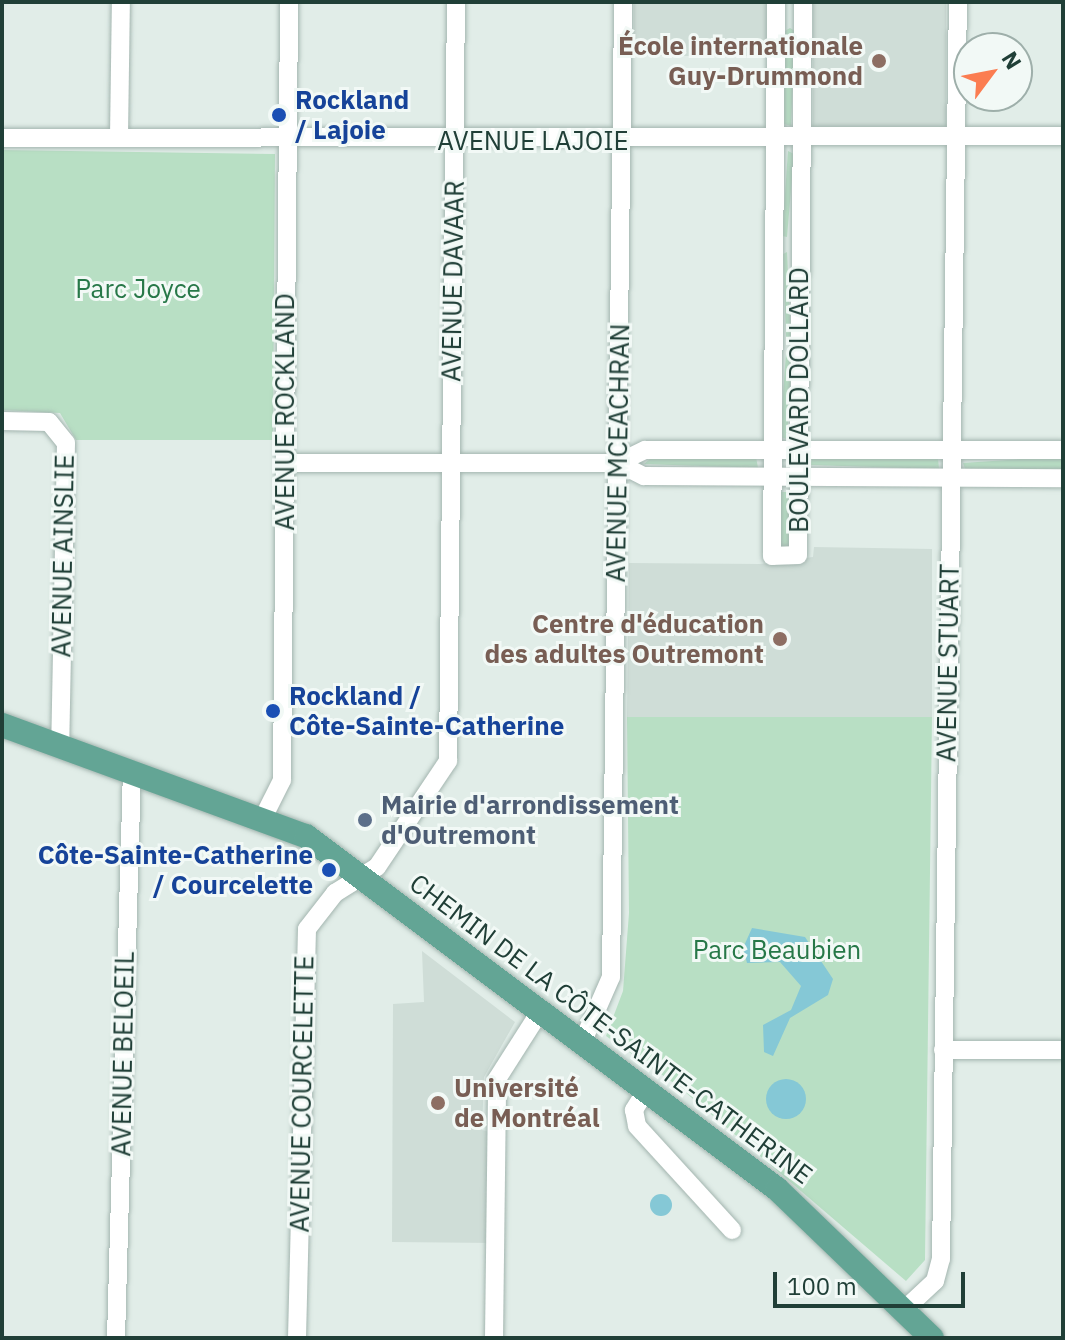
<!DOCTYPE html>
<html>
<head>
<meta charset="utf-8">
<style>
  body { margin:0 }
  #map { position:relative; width:1065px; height:1340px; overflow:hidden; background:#e1ede8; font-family:"IBM Plex Sans",sans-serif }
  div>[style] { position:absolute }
  .built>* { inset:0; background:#cfddd7; transform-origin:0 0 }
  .green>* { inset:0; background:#b8dfc4; transform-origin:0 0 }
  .water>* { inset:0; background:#85c8d6 }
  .round { border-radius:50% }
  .roads { filter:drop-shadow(0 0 2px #a3b5af) drop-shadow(0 0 2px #a3b5af) }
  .minor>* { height:18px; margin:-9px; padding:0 9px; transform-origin:9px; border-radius:9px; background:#fff }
  .major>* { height:24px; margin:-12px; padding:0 12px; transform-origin:12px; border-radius:12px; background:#63a595 }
  .dots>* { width:22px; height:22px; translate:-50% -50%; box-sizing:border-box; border:4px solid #f2f9f6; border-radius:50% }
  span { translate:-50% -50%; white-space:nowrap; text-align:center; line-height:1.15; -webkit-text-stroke:6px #f2f9f6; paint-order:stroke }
  .education-label { font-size:26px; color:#785e54; font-weight:700 }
  .right { translate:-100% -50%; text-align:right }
  .left { translate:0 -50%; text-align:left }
  .transit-label { font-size:26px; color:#164399; font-weight:700 }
  .street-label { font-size:26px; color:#203f37 }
  .park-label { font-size:26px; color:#277848 }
  .service-label { font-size:26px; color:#4e5e75; font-weight:700 }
  .frame { position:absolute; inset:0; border:4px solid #203f37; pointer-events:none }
  .north { position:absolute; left:953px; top:32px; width:80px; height:80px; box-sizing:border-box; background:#f2f9f6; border:2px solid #9eafaa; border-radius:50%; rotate:58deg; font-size:22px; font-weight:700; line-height:32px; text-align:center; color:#203f37 }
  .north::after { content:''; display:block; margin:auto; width:28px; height:36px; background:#fb7d51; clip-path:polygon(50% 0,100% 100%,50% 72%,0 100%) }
  .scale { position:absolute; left:773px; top:1272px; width:192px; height:36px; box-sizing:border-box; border:4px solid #203f37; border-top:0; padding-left:10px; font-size:24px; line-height:28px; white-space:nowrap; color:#203f37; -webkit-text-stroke:6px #f2f9f6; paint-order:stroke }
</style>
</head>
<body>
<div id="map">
  <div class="built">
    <div style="left:634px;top:2px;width:133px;height:54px"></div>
    <div style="left:813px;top:2px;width:133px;height:125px"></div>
    <div style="clip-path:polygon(814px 547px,932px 549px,932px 717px,627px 717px,629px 563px,760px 564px,813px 557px)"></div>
    <div style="clip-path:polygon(422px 951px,515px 1022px,484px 1077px,482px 1130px,496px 1133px,495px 1243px,392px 1242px,393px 1004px,424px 1002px)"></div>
  </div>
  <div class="green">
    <div style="clip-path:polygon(790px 28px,795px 31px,791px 126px,784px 124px,783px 32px)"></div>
    <div style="clip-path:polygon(2px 150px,275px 154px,273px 440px,76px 440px,60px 413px,2px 410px)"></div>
    <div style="clip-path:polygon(788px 151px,794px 154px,787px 237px,782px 236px)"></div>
    <div style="clip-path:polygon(787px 252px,791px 336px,786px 338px,783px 254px)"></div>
    <div style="clip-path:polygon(786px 353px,792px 355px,787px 439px,780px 437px)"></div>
    <div style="clip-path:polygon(1063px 456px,1063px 473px,965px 469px,963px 463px)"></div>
    <div style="clip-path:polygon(756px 457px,758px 468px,644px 464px,651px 458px)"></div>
    <div style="clip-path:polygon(938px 458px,939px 469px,810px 465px,812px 459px)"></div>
    <div style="left:777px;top:492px;width:13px;height:57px"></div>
    <div style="clip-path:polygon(627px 717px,932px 717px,925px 1260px,906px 1281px,678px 1086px,606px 1036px,623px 991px,629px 913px)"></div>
  </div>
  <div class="water">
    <div style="clip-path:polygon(752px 928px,805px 937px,833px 979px,828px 995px,790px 1018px,773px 1056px,764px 1052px,763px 1025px,791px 1010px,801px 986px,780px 962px,747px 963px,743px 948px)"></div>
    <div class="round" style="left:766px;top:1079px;width:40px;height:40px"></div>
    <div class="round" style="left:650px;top:1194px;width:22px;height:22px"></div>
  </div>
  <div class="roads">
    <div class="minor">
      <div style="left:776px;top:2px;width:554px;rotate:90.41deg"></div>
      <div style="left:772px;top:556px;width:26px;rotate:-2deg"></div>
      <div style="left:798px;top:555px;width:553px;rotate:-89.48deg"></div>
      <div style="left:119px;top:137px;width:135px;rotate:-89.2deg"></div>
      <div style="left:2px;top:138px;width:1061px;rotate:-0.11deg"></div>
      <div style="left:2px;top:421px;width:47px;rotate:1.2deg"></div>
      <div style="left:49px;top:422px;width:27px;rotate:51deg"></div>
      <div style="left:66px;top:443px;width:302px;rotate:91.1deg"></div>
      <div style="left:285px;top:463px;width:333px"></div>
      <div style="left:618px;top:463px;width:29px;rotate:27deg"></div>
      <div style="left:644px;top:476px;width:419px;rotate:0.3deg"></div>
      <div style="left:618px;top:463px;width:30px;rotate:-26deg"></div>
      <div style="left:645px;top:450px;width:418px"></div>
      <div style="left:264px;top:816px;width:40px;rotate:-63.4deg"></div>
      <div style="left:282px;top:780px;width:778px;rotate:-89.48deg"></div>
      <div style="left:583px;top:1041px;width:70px;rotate:-66.4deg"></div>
      <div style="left:611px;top:977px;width:975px;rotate:-89.29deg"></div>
      <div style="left:943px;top:1050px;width:120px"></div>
      <div style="left:647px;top:1089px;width:25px;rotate:122deg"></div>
      <div style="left:634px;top:1110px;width:16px;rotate:79deg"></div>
      <div style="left:637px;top:1126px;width:141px;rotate:47.6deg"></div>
      <div style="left:905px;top:1309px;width:41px;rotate:-43deg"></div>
      <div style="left:935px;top:1281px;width:23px;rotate:-75deg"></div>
      <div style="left:941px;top:1259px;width:1257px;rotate:-89.23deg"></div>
      <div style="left:116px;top:1338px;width:568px;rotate:-88.39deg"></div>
      <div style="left:297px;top:1338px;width:409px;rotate:-88.6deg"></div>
      <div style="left:307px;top:929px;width:46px;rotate:-52.1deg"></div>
      <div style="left:335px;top:893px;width:49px;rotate:-31.8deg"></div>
      <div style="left:377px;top:867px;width:128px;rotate:-56.2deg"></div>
      <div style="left:448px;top:761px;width:759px;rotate:-89.4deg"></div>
      <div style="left:494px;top:1338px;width:259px;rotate:-89.3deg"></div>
      <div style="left:497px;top:1079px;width:82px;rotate:-57.5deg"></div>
    </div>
    <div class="major">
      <div style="left:2px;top:725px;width:324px;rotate:20.1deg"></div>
      <div style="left:306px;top:836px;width:589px;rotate:36.85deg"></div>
      <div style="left:777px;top:1189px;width:215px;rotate:43.9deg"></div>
    </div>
  </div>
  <div class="dots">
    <div style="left:879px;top:61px;background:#8d6e63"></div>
    <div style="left:279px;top:115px;background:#1a4fb4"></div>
    <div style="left:780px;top:639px;background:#8d6e63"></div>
    <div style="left:273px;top:711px;background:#1a4fb4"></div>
    <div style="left:365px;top:820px;background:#5c6f8a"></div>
    <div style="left:329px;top:870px;background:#1a4fb4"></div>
    <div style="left:438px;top:1103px;background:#8d6e63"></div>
  </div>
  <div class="education-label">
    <span class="right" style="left:863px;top:61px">École internationale<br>Guy-Drummond</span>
    <span class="right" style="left:764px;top:639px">Centre d'éducation<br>des adultes Outremont</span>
    <span class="left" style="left:454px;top:1103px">Université<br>de Montréal</span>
  </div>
  <div class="transit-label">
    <span class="left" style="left:295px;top:115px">Rockland<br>/ Lajoie</span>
    <span class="left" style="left:289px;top:711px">Rockland /<br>Côte-Sainte-Catherine</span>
    <span class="right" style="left:313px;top:870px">Côte-Sainte-Catherine<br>/ Courcelette</span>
  </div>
  <div class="street-label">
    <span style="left:533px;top:141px">AVENUE LAJOIE</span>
    <span style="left:453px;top:281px;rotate:-89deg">AVENUE DAVAAR</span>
    <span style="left:799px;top:400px;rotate:-90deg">BOULEVARD DOLLARD</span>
    <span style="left:285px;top:412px;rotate:-90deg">AVENUE ROCKLAND</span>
    <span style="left:618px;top:453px;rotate:-89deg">AVENUE MCEACHRAN</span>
    <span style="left:63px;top:556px;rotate:-89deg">AVENUE AINSLIE</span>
    <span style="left:948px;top:663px;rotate:-89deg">AVENUE STUART</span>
    <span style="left:611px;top:1029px;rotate:37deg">CHEMIN DE LA CÔTE-SAINTE-CATHERINE</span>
    <span style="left:123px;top:1054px;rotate:-89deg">AVENUE BELOEIL</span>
    <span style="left:302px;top:1094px;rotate:-89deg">AVENUE COURCELETTE</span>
  </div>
  <div class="park-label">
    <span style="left:138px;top:289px">Parc Joyce</span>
    <span style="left:777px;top:950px">Parc Beaubien</span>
  </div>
  <div class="service-label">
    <span class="left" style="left:381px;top:820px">Mairie d'arrondissement<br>d'Outremont</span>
  </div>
  <div class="frame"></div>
  <div class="north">N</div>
  <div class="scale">100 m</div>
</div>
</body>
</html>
